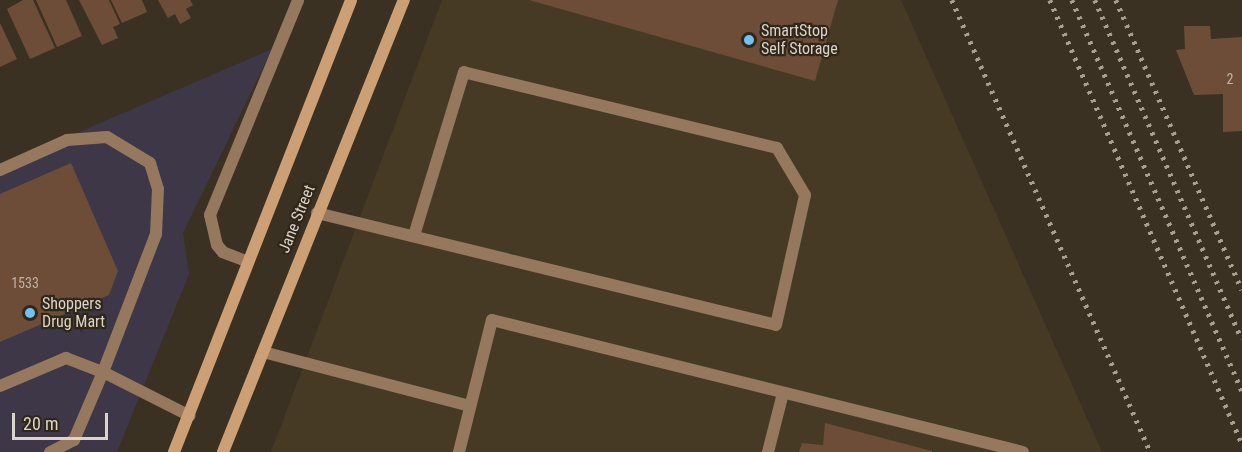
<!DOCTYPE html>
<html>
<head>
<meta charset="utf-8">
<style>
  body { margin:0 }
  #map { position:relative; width:1242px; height:452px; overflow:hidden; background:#3a3122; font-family:"Roboto Condensed",sans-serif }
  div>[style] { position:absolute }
  .commercial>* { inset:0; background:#3d3747 }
  .built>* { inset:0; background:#463a24 }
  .building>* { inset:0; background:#6e4d38 }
  .lane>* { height:12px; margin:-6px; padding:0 6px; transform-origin:6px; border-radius:6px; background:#95785e }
  .secondary>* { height:12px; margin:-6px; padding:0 6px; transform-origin:6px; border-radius:6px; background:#cc9f74 }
  .rail>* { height:4.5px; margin-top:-2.25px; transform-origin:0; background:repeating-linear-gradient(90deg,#a69f94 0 3px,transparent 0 9px) }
  .dots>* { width:16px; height:16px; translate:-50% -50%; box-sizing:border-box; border:3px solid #302718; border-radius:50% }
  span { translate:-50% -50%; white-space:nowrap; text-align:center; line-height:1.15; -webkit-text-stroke:4.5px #302718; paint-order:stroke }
  .number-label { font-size:14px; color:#bfb2a6 }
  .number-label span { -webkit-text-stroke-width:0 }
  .poi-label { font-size:16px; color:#dad4cb }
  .left { translate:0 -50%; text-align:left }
  .street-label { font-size:16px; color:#dad4cb }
  .scale { position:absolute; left:12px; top:413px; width:96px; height:27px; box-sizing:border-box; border:3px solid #dad4cb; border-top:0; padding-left:8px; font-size:18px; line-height:21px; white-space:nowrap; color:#dad4cb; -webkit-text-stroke:4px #302718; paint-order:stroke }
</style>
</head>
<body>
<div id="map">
  <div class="commercial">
    <div style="clip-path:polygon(272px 49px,183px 233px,189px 274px,117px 452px,0 452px,0 166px)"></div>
  </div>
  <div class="built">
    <div style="clip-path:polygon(442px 0,901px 0,1102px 452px,271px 452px)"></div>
  </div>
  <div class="building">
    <div style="clip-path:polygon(23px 0,33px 0,55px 48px,30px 59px,7px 9px)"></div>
    <div style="clip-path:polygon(36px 0,66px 0,82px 36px,57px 47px)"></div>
    <div style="clip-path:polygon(79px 0,109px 0,120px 24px,113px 27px,118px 38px,102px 45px)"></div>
    <div style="clip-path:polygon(111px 0,142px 0,147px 12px,122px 23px)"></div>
    <div style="clip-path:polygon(158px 0,190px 0,193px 5px,186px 9px,191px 18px,180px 24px,175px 14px,168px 18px)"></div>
    <div style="clip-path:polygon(529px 0,838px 0,815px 81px)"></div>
    <div style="clip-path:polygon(0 23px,17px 59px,0 67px)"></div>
    <div style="clip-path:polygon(1184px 26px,1210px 26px,1211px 39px,1242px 37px,1242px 131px,1223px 132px,1223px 94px,1194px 95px,1176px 50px,1185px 49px)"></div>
    <div style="clip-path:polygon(71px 163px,118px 271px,109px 295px,0 342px,0 194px)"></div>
    <div style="clip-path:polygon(825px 423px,932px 451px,932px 452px,799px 452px,802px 443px,823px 445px)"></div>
  </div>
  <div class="lane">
    <div style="left:0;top:170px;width:73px;rotate:-24.1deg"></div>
    <div style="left:67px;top:140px;width:40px;rotate:-4.3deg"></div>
    <div style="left:107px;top:137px;width:50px;rotate:31.2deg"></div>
    <div style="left:150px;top:163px;width:27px;rotate:73deg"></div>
    <div style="left:158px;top:189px;width:45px;rotate:92.5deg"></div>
    <div style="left:156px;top:234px;width:148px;rotate:111deg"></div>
    <div style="left:103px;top:372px;width:74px;rotate:113.1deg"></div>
    <div style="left:74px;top:440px;width:27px;rotate:153deg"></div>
    <div style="left:317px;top:213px;width:472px;rotate:13.7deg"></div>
    <div style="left:776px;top:325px;width:133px;rotate:-77.4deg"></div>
    <div style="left:805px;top:195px;width:55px;rotate:-120.8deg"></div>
    <div style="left:777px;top:148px;width:322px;rotate:-166.4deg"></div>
    <div style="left:464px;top:72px;width:171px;rotate:107deg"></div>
    <div style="left:246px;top:261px;width:25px;rotate:-159deg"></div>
    <div style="left:223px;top:252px;width:9px;rotate:-131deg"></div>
    <div style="left:217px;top:245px;width:31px;rotate:-103deg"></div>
    <div style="left:210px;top:215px;width:232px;rotate:-67.7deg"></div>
    <div style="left:263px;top:352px;width:214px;rotate:14.6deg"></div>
    <div style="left:0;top:386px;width:72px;rotate:-23deg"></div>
    <div style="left:66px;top:358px;width:40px;rotate:21deg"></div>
    <div style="left:103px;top:372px;width:97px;rotate:26.8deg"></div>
    <div style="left:459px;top:452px;width:136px;rotate:-76deg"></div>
    <div style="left:492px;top:320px;width:547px;rotate:13.96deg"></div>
    <div style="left:768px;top:452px;width:61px;rotate:-75.7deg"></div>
  </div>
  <div class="secondary">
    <div style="left:174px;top:452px;width:485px;rotate:-68.6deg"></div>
    <div style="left:223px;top:452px;width:487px;rotate:-68.2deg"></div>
  </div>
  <div class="rail">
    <div style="left:952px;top:0;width:493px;rotate:66.3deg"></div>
    <div style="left:1050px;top:0;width:483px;rotate:66.6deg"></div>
    <div style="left:1072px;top:0;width:426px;rotate:66.5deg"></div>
    <div style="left:1095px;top:0;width:369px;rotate:66.6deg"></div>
    <div style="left:1116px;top:0;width:316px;rotate:66.5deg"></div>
  </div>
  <div class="dots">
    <div style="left:749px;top:40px;background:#71c1f5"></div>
    <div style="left:30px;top:313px;background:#71c1f5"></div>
  </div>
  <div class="number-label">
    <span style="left:1230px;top:79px">2</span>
    <span style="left:25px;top:283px">1533</span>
  </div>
  <div class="poi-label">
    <span class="left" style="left:761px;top:40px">SmartStop<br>Self Storage</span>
    <span class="left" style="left:42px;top:313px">Shoppers<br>Drug Mart</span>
  </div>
  <div class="street-label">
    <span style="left:297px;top:219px;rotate:-68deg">Jane Street</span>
  </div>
  <div class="scale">20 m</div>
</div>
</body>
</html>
